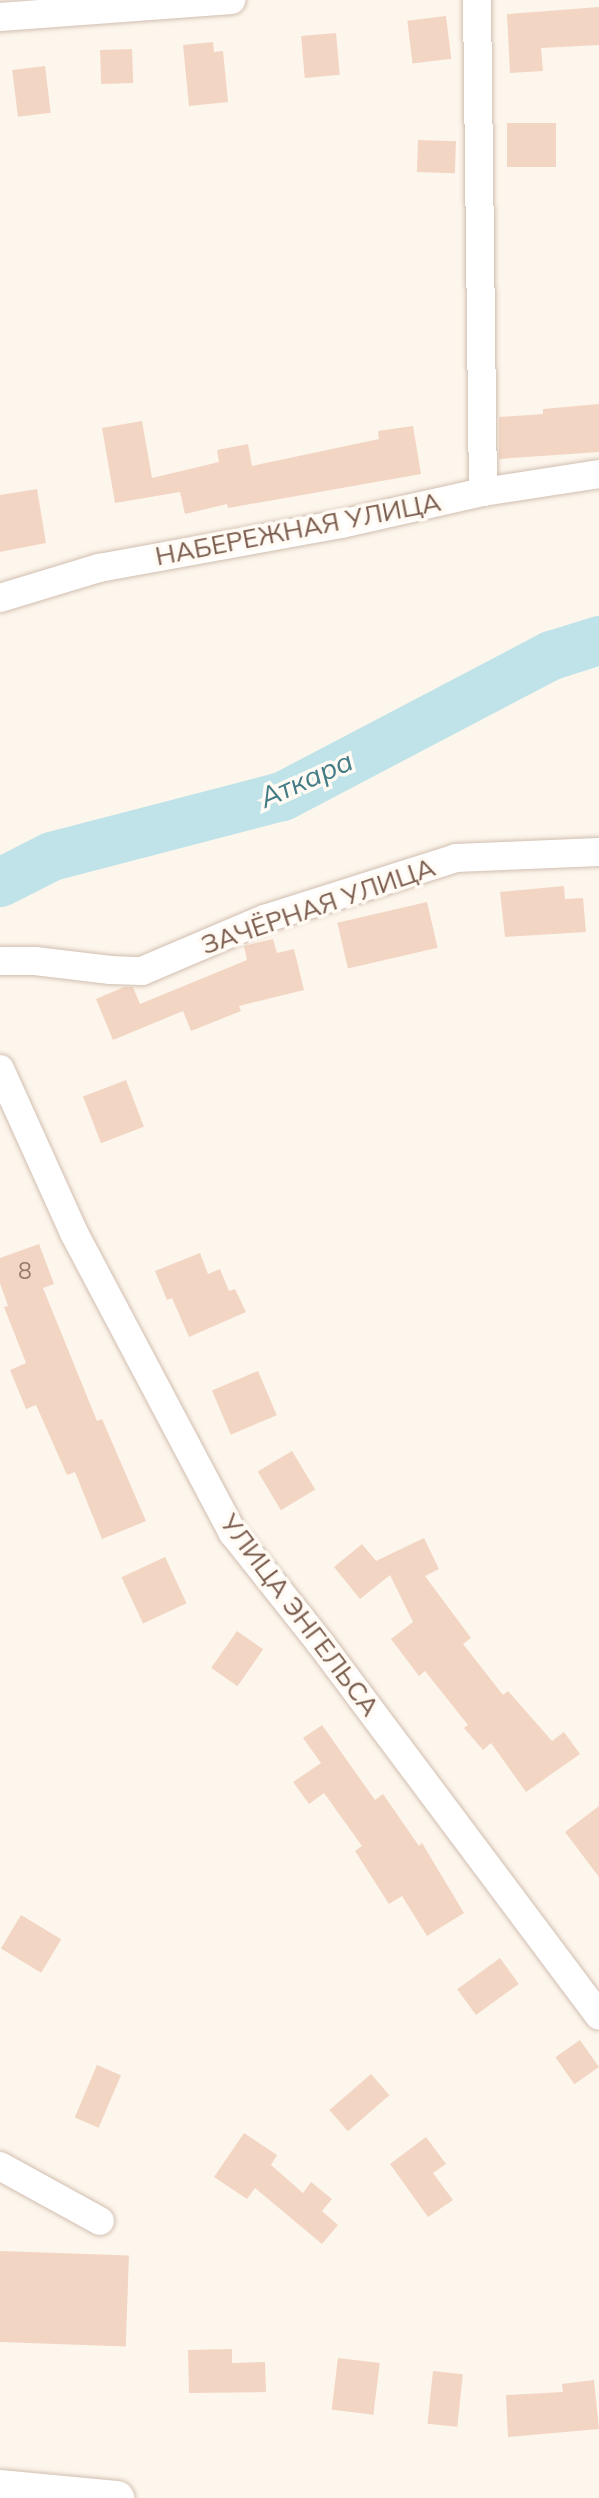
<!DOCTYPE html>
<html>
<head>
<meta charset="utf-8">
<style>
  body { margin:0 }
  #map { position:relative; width:599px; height:2498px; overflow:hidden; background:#fdf6ec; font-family:Mulish,sans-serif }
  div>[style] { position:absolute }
  .river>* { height:49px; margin:-24.5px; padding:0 24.5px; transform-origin:24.5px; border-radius:24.5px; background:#bfe3e8 }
  .building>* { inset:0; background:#f3d5c3; transform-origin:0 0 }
  .roads { filter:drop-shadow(0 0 2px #d1beb0) drop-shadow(0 0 2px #d1beb0) }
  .minor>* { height:28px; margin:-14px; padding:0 14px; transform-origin:14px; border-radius:14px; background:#fff }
  .tertiary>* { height:35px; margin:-17.5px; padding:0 17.5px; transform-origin:17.5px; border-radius:17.5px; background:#fff }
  span { translate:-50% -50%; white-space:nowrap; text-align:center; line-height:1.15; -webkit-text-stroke:7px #fffaf3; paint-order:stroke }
  .number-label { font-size:23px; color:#987a6a }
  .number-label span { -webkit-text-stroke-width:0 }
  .street-label { font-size:26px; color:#7a5c4d }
  .water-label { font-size:28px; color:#437c86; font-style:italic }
</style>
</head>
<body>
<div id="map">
  <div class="river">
    <div style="left:0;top:882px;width:57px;rotate:-27deg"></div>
    <div style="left:51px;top:856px;width:239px;rotate:-14.6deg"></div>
    <div style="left:282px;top:796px;width:304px;rotate:-27.7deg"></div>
    <div style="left:551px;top:655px;width:50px;rotate:-17.4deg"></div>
  </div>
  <div class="building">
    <div style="clip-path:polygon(599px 7px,599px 45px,541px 48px,543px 71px,510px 73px,507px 14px)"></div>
    <div style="left:446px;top:16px;width:43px;height:39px;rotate:83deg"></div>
    <div style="left:336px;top:33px;width:42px;height:35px;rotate:85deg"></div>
    <div style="clip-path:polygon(213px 42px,214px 52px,223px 51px,228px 102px,189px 106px,183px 45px)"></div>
    <div style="left:132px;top:49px;width:34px;height:32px;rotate:88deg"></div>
    <div style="left:45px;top:66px;width:47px;height:33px;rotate:83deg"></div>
    <div style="left:507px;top:123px;width:49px;height:44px"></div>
    <div style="left:418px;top:140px;width:38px;height:32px;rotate:2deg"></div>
    <div style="clip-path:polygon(599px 404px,599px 452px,499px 459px,499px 417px,543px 414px,543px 409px)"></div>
    <div style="clip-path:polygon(142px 421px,152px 478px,219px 462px,217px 450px,248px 444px,252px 466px,379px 439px,378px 431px,413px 426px,421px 474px,228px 508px,227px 504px,185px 514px,180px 492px,115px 503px,102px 428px)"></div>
    <div style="clip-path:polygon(37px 489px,46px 543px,0 552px,0 495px)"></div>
    <div style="clip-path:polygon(564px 886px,565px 899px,583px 898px,586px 932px,505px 937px,500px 892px)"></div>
    <div style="left:427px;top:902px;width:47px;height:92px;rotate:77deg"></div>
    <div style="clip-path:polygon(273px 939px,277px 953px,294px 949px,304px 990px,239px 1006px,241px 1011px,191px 1031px,183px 1011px,113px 1040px,96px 999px,124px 987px,133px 987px,140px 1004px,247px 960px,244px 946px)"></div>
    <div style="left:126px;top:1080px;width:50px;height:46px;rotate:69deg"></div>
    <div style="clip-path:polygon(39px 1244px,54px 1284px,43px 1288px,97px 1421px,102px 1419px,146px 1521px,102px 1539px,75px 1472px,67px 1475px,36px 1405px,26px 1409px,10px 1370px,26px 1363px,4px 1307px,8px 1306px,0 1283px,0 1258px)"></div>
    <div style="clip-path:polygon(200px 1253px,208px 1274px,220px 1269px,229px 1291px,235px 1289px,246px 1312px,189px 1337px,172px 1298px,167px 1300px,155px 1271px)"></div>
    <div style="left:258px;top:1371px;width:48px;height:50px;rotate:67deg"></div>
    <div style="left:292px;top:1451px;width:45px;height:40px;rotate:59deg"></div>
    <div style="clip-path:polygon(424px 1538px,439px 1569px,425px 1576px,471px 1638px,463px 1644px,503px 1695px,508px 1691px,552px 1741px,564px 1732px,580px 1754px,526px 1792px,491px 1743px,483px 1750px,464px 1728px,468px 1725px,425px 1671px,419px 1676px,391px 1639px,413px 1622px,390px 1575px,360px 1599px,334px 1567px,362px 1544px,376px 1561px)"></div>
    <div style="left:165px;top:1557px;width:51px;height:48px;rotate:65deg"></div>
    <div style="left:237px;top:1631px;width:32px;height:45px;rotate:35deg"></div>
    <div style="clip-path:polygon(322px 1725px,375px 1800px,383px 1794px,419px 1846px,422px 1843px,464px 1913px,427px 1936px,402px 1896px,389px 1904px,355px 1851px,362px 1846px,324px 1793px,309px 1804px,293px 1782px,321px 1763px,303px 1738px)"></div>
    <div style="clip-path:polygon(599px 1806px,599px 1877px,565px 1832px)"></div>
    <div style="left:21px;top:1915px;width:47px;height:39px;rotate:31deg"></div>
    <div style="left:500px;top:1958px;width:32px;height:53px;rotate:54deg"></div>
    <div style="left:580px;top:2040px;width:33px;height:30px;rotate:55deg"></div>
    <div style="left:97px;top:2065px;width:26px;height:57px;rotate:23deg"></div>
    <div style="left:371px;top:2074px;width:28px;height:55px;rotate:49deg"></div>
    <div style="clip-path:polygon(244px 2133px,277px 2155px,271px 2165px,303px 2193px,311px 2182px,332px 2199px,322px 2211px,338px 2225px,322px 2244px,255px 2188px,247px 2199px,214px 2177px)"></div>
    <div style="clip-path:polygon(426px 2137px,446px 2164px,433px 2173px,453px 2200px,428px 2217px,390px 2164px)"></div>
    <div style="left:0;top:2251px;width:129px;height:91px;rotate:2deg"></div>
    <div style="clip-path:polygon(232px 2349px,232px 2363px,265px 2362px,266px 2392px,189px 2393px,188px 2350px)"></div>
    <div style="left:338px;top:2358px;width:42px;height:52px;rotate:7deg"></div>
    <div style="left:433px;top:2371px;width:30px;height:53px;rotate:6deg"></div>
    <div style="clip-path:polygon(594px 2380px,599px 2429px,508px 2437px,506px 2395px,563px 2392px,562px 2384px)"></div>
  </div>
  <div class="roads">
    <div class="minor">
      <div style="left:477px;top:0;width:492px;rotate:89.3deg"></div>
      <div style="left:0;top:17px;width:232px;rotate:-4.2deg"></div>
      <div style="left:0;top:598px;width:103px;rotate:-16.9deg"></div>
      <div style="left:99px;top:568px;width:246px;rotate:-10.3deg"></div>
      <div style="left:341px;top:524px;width:146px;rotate:-12.7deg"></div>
      <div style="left:483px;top:492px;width:117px;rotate:-8.8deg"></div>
      <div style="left:0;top:961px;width:35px"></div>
      <div style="left:35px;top:961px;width:76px;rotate:6.8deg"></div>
      <div style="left:110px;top:970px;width:32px;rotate:2deg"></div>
      <div style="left:142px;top:971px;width:133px;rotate:-23.1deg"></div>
      <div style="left:264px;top:919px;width:201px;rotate:-17.6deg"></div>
      <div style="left:456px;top:858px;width:143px;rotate:-2.4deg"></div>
      <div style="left:0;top:1069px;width:180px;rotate:65.7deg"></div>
      <div style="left:74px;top:1233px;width:340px;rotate:62.1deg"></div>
      <div style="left:233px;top:1533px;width:142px;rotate:51.6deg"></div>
      <div style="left:321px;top:1644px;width:464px;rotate:53.2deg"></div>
      <div style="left:0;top:2166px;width:114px;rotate:28.8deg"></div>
    </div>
    <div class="tertiary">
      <div style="left:0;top:2487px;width:117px;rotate:5.4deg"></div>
    </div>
  </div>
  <div class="number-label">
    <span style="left:25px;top:1271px">8</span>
  </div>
  <div class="street-label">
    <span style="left:298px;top:529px;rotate:-11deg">НАБЕРЕЖНАЯ УЛИЦА</span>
    <span style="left:318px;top:906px;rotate:-19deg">ЗАЧЁРНАЯ УЛИЦА</span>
    <span style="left:300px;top:1615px;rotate:53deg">УЛИЦА ЭНГЕЛЬСА</span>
  </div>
  <div class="water-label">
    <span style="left:306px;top:779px;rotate:-24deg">Аткара</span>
  </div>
</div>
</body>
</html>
